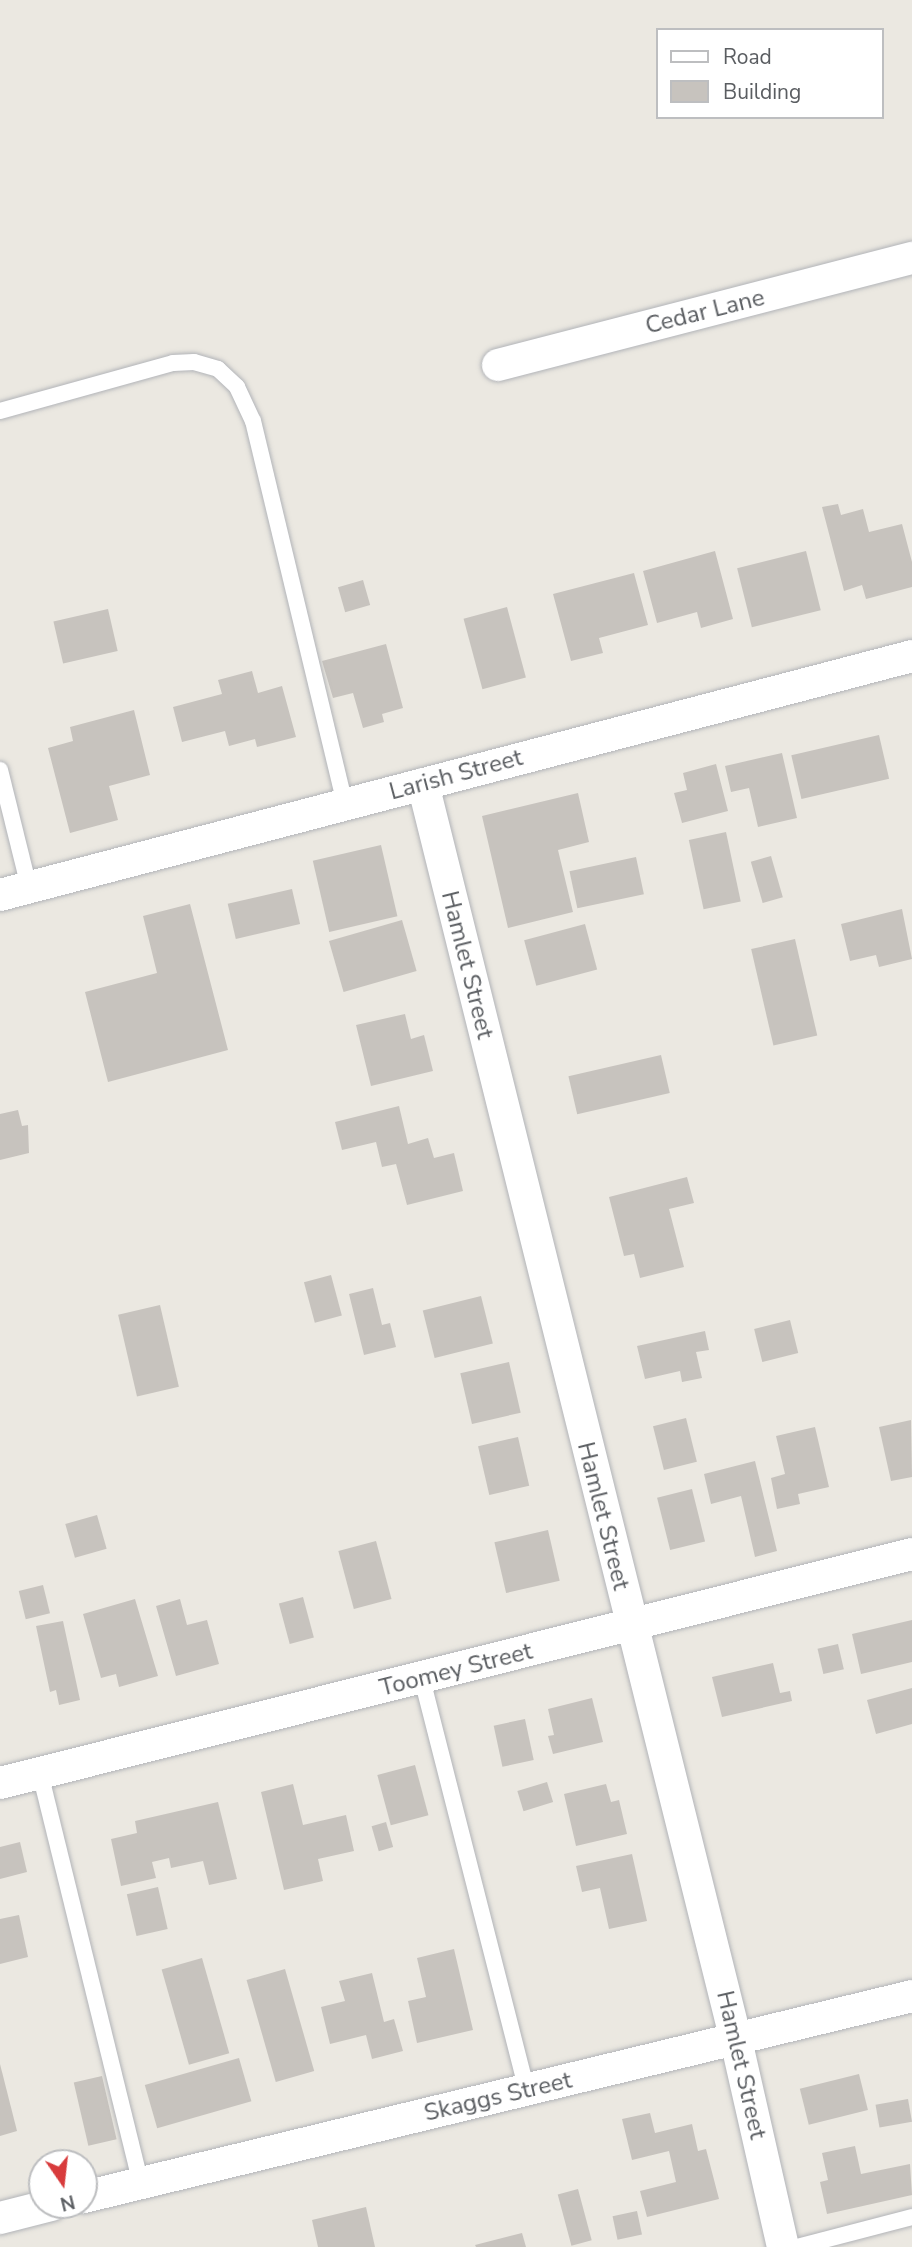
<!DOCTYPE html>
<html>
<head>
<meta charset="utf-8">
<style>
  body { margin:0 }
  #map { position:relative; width:912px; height:2247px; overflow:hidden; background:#ebe8e1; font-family:"Nunito Sans",sans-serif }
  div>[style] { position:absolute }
  .building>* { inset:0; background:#c7c3be; transform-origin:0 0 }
  .roads { filter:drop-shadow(0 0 2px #b2b4b8) drop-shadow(0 0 2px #b2b4b8) }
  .lane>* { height:16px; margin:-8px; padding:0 8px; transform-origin:8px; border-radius:8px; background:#fff }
  .street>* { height:32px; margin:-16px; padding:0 16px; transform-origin:16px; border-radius:16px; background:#fff }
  span { translate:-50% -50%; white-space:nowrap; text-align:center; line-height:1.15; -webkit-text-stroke:5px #fff; paint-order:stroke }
  .street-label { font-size:24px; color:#5a5d61 }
  .legend { position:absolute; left:656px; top:28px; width:228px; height:91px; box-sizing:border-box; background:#fff; border:2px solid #bdbec0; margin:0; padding:9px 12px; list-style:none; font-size:21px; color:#5a5d61 }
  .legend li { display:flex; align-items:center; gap:14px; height:35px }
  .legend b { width:35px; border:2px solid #bdbec0 }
  .north { position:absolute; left:28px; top:2149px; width:70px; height:70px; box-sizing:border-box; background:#fff; border:2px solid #bdbec0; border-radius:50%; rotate:166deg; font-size:19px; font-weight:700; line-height:28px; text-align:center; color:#5a5d61 }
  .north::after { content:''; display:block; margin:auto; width:24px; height:32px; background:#d83b3c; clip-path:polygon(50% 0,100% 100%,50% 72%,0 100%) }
</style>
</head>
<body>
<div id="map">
  <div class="building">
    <div style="clip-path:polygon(838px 504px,841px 515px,863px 509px,869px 532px,902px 524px,912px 562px,912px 587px,866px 599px,862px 585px,844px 591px,822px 507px)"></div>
    <div style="clip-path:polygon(715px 551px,733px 619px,701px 628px,697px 612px,657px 623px,643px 571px)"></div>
    <div style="left:806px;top:551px;width:61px;height:71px;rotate:76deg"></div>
    <div style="clip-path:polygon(634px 573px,648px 625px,599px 638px,603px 653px,571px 661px,553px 594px)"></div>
    <div style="left:363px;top:580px;width:26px;height:26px;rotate:74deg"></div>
    <div style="left:507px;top:607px;width:73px;height:45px;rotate:75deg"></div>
    <div style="left:108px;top:609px;width:43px;height:56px;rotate:77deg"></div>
    <div style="clip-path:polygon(386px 644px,403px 708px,382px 714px,384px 722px,363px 728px,353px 693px,333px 698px,322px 661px)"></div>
    <div style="clip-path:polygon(252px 671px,258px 693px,282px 686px,296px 737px,257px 747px,255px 739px,229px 746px,225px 731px,182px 742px,173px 707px,222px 694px,218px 680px)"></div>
    <div style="clip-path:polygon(134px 710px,150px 775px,109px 786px,118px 820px,70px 833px,48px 748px,73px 741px,70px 727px)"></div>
    <div style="left:879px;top:735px;width:45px;height:90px;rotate:77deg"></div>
    <div style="clip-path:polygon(782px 753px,797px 818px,758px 827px,749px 788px,731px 792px,725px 766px)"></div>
    <div style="clip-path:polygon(716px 764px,728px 811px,682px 823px,674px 793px,687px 790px,683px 773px)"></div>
    <div style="clip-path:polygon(578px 793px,589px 842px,558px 850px,573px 912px,508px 928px,482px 816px)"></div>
    <div style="left:726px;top:832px;width:71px;height:38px;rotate:78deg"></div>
    <div style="left:381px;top:845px;width:73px;height:70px;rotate:77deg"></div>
    <div style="left:771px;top:856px;width:43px;height:21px;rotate:74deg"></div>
    <div style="left:636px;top:857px;width:38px;height:68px;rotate:78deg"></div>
    <div style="left:292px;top:889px;width:36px;height:66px;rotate:77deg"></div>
    <div style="clip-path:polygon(190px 904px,228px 1050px,108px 1082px,85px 992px,157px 973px,143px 916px)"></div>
    <div style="clip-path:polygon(902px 909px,912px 959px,879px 967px,876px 955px,850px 961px,841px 924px)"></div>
    <div style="left:402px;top:920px;width:53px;height:76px;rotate:74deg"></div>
    <div style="left:585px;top:924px;width:47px;height:63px;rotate:75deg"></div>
    <div style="left:795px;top:939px;width:99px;height:45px;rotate:77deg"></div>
    <div style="clip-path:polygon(405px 1014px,411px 1039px,424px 1035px,433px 1071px,371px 1086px,356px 1025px)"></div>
    <div style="left:661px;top:1055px;width:39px;height:95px;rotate:77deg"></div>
    <div style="clip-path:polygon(399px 1106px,408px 1144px,428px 1138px,434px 1158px,454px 1153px,463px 1191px,407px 1205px,396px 1164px,382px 1167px,376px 1142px,342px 1150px,335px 1122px)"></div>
    <div style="clip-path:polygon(18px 1110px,22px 1126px,28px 1125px,29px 1153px,0 1160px,0 1114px)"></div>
    <div style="clip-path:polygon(687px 1177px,694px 1203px,669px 1209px,684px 1267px,640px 1278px,634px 1254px,624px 1256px,609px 1197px)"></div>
    <div style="left:331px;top:1275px;width:42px;height:28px;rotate:75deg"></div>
    <div style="clip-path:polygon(373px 1288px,382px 1325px,390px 1323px,396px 1347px,364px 1355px,349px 1294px)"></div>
    <div style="left:481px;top:1296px;width:49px;height:60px;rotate:76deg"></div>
    <div style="left:160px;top:1305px;width:84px;height:43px;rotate:77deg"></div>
    <div style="left:790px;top:1320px;width:34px;height:37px;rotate:76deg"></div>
    <div style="clip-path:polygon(705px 1331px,709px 1350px,696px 1352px,702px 1378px,682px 1382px,680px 1371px,645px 1379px,637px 1346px)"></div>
    <div style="left:509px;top:1362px;width:52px;height:50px;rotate:77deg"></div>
    <div style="left:686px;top:1418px;width:45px;height:34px;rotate:76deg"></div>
    <div style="clip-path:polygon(911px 1420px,912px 1477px,891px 1481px,879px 1427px)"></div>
    <div style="clip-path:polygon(815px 1427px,829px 1487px,798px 1494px,800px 1504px,777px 1509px,771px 1478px,785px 1474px,776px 1436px)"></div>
    <div style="left:518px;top:1437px;width:50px;height:41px;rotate:77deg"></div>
    <div style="clip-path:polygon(755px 1461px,777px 1551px,755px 1557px,741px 1496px,711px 1504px,704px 1474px)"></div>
    <div style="left:692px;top:1489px;width:54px;height:36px;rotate:76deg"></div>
    <div style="left:97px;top:1515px;width:35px;height:33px;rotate:74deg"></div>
    <div style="left:548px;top:1530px;width:52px;height:55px;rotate:77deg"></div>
    <div style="left:376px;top:1541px;width:60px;height:39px;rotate:75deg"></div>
    <div style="left:43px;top:1585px;width:29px;height:25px;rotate:76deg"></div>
    <div style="left:303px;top:1597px;width:42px;height:25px;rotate:75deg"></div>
    <div style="clip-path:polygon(135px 1599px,158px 1676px,119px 1687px,116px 1674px,101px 1678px,83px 1614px)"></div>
    <div style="clip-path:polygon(180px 1599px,187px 1625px,207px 1620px,219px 1664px,176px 1676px,156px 1606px)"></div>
    <div style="clip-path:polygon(912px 1620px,912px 1662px,861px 1674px,852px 1634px)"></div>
    <div style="clip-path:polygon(63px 1621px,80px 1700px,59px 1705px,56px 1690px,50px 1692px,36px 1626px)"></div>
    <div style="left:838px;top:1644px;width:26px;height:21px;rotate:77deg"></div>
    <div style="clip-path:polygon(773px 1663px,780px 1693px,790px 1691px,792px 1701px,722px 1717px,712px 1677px)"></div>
    <div style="clip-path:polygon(912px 1688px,912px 1724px,876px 1734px,867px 1700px)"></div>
    <div style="clip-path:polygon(592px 1698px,603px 1742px,553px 1754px,548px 1736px,554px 1735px,548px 1709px)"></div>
    <div style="left:525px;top:1719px;width:42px;height:32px;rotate:78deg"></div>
    <div style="left:415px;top:1765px;width:52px;height:39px;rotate:75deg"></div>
    <div style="left:547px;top:1782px;width:21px;height:31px;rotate:73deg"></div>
    <div style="clip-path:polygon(293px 1784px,303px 1825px,346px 1815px,354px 1851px,318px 1859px,323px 1881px,284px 1890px,261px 1792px)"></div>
    <div style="clip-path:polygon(606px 1784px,611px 1802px,619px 1800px,627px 1834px,576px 1846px,564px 1794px)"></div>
    <div style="clip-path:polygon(218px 1802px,237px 1879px,209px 1885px,203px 1861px,171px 1868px,169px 1858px,152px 1862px,156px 1878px,121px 1886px,111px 1839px,137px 1833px,135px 1821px)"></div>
    <div style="left:386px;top:1822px;width:26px;height:15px;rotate:74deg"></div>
    <div style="clip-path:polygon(20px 1842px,27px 1872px,0 1879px,0 1847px)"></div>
    <div style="clip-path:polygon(632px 1854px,647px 1921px,609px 1929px,600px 1888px,582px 1892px,576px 1866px)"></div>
    <div style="left:158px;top:1887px;width:43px;height:32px;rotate:77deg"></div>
    <div style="clip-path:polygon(19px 1915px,28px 1957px,0 1964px,0 1919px)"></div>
    <div style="clip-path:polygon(454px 1949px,473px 2030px,417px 2043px,408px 2001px,426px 1997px,417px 1958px)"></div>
    <div style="left:202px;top:1958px;width:99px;height:42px;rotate:74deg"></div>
    <div style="left:285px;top:1969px;width:106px;height:40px;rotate:74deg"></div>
    <div style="clip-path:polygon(372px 1973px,384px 2022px,394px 2019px,403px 2051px,372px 2059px,366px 2035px,330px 2044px,321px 2007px,345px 2001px,339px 1981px)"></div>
    <div style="left:239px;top:2058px;width:45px;height:98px;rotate:74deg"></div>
    <div style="clip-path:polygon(0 2064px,17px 2131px,0 2136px)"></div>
    <div style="left:859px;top:2074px;width:37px;height:61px;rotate:76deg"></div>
    <div style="left:102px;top:2076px;width:65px;height:29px;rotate:77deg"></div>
    <div style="left:908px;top:2099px;width:23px;height:33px;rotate:80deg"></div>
    <div style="clip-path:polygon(650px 2113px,655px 2133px,692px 2124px,698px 2151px,706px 2149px,719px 2199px,647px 2217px,640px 2191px,676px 2182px,669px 2151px,632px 2160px,622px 2119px)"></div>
    <div style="clip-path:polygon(855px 2146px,861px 2174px,910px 2164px,912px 2195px,827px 2214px,820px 2182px,828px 2180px,822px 2153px)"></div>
    <div style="left:578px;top:2189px;width:53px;height:21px;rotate:75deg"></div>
    <div style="clip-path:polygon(366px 2207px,375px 2247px,318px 2247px,312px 2220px)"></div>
    <div style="left:637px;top:2211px;width:24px;height:25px;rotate:78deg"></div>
    <div style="clip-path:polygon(522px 2233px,526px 2247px,476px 2247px,475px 2245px)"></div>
  </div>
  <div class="roads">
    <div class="lane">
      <div style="left:0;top:411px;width:180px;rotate:-15.5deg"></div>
      <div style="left:173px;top:363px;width:21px;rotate:-3deg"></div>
      <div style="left:194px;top:362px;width:25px;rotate:16deg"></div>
      <div style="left:218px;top:369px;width:26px;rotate:43deg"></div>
      <div style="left:237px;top:387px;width:38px;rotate:65deg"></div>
      <div style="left:253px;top:421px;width:394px;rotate:76.5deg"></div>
      <div style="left:0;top:770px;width:121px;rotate:76.1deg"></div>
      <div style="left:422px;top:1679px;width:424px;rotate:75.7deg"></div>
      <div style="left:40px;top:1773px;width:422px;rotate:76.2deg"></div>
      <div style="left:797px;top:2247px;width:119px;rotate:-14.6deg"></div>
    </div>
    <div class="street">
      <div style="left:498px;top:365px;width:428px;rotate:-14.5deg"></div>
      <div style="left:423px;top:784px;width:1294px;rotate:76.01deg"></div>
      <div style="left:736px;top:2040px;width:212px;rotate:77.2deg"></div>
      <div style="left:0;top:895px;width:943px;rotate:-14.68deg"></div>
      <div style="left:0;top:1783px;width:940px;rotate:-14.1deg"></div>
      <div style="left:84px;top:2197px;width:852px;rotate:-13.64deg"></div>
      <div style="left:0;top:2218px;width:53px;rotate:-14.3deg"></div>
    </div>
  </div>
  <div class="street-label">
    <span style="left:705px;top:312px;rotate:-14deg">Cedar Lane</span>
    <span style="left:456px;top:775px;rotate:-15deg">Larish Street</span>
    <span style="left:467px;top:965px;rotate:76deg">Hamlet Street</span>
    <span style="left:603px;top:1516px;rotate:76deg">Hamlet Street</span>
    <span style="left:456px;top:1670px;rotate:-14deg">Toomey Street</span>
    <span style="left:741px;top:2065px;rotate:77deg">Hamlet Street</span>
    <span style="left:498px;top:2097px;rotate:-13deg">Skaggs Street</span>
  </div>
  <ul class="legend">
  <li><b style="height:9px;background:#fff"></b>Road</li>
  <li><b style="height:19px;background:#c7c3be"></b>Building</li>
  </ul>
  <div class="north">N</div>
</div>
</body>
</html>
